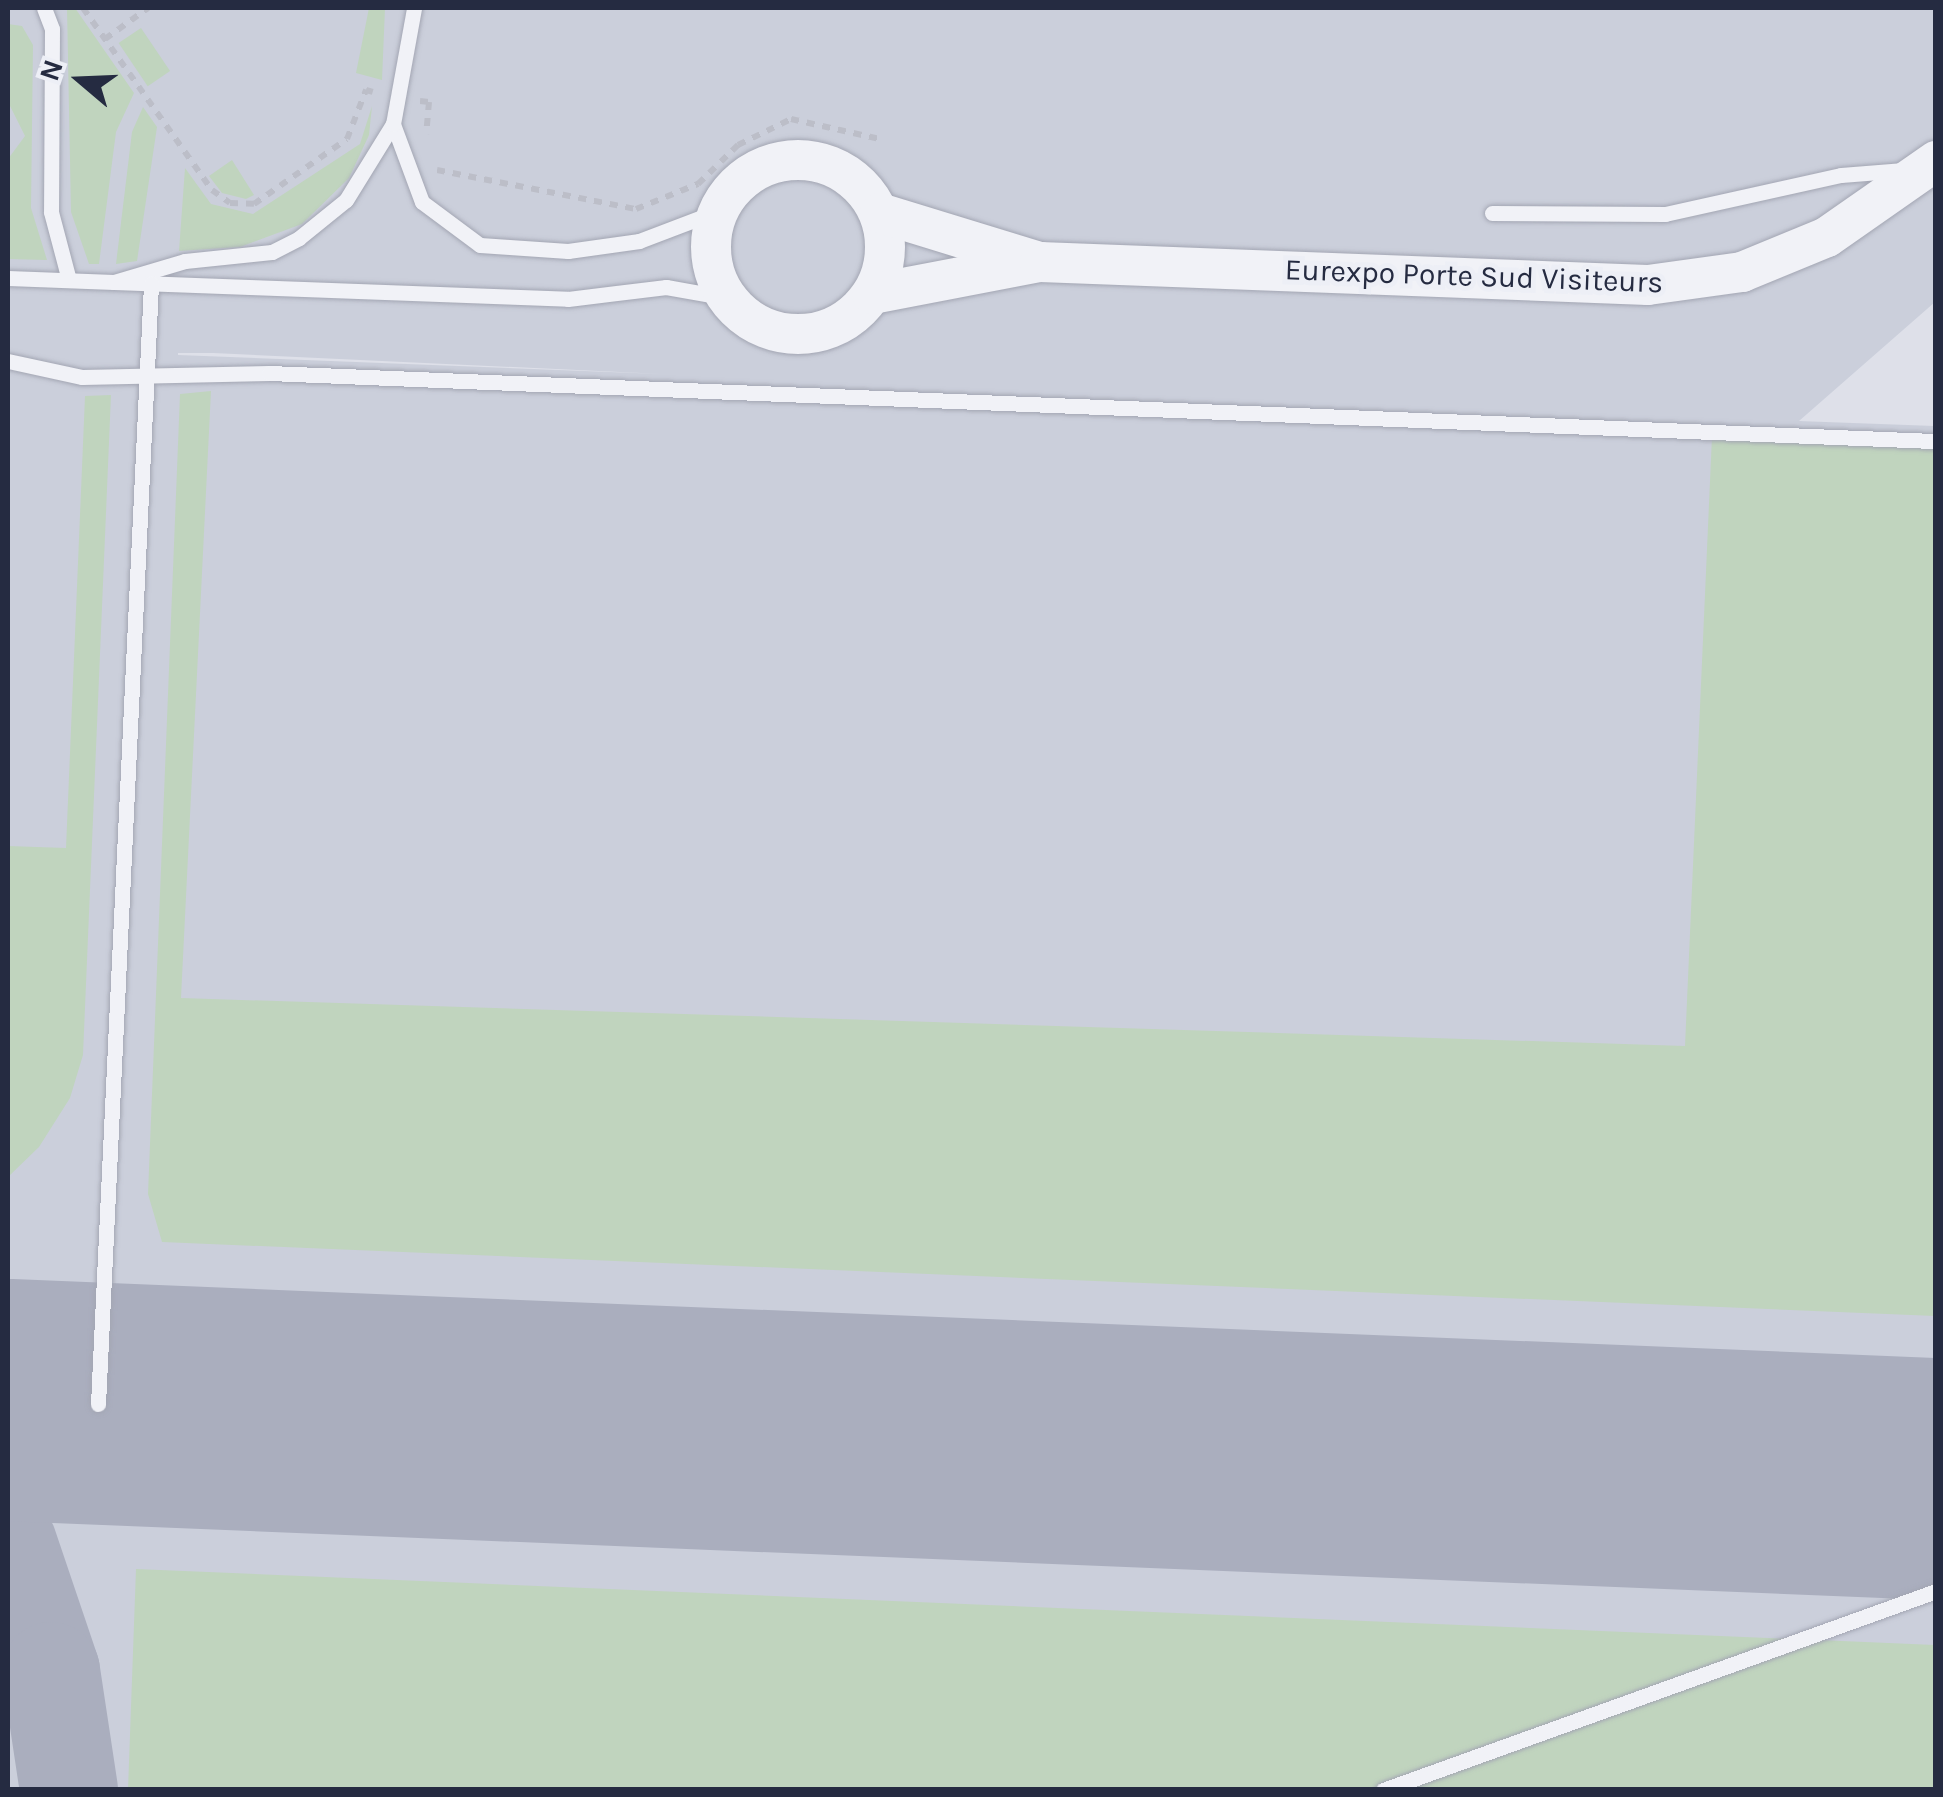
<!DOCTYPE html>
<html>
<head>
<meta charset="utf-8">
<style>
  body { margin:0 }
  #map { position:relative; width:1943px; height:1797px; overflow:hidden; background:#dee0e9; font-family:Karla,sans-serif }
  div>[style] { position:absolute }
  .built>* { inset:0; background:#cbcfdb }
  .green>* { inset:0; background:#c0d4be; transform-origin:0 0 }
  .taxiway>* { height:98px; margin:-49px; padding:0 49px; transform-origin:49px; border-radius:49px; background:#aaaebe }
  .runway>* { height:242px; margin:-121px; padding:0 121px; transform-origin:121px; border-radius:121px; background:#aaaebe }
  .path>* { height:6px; margin-top:-3px; transform-origin:0; background:repeating-linear-gradient(90deg,#bcbec8 0 8px,transparent 0 16px) }
  .roads { filter:drop-shadow(0 0 2px #a3a6b3) drop-shadow(0 0 2px #a3a6b3) }
  .service>* { height:15px; margin:-7.5px; padding:0 7.5px; transform-origin:7.5px; border-radius:7.5px; background:#f1f2f7 }
  .tertiary>* { height:40px; margin:-20px; padding:0 20px; transform-origin:20px; border-radius:20px; background:#f1f2f7 }
  .tertiary>.ring { margin:-20px; padding:0; box-sizing:content-box; background:none; border:40px solid #f1f2f7; border-radius:50% }
  span { translate:-50% -50%; white-space:nowrap; text-align:center; line-height:1.15; -webkit-text-stroke:10px #edeff6; paint-order:stroke }
  .street-label { font-size:30px; color:#252b41 }
  .frame { position:absolute; inset:0; border:10px solid #252b41; pointer-events:none }
  .north { position:absolute; left:30px; top:30px; width:100px; height:100px; -webkit-text-stroke:8px #edeff6; paint-order:stroke; rotate:289deg; font-size:28px; font-weight:700; line-height:40px; text-align:center; color:#252b41 }
  .north::after { content:''; display:block; margin:auto; width:35px; height:45px; background:#252b41; clip-path:polygon(50% 0,100% 100%,50% 72%,0 100%) }
</style>
</head>
<body>
<div id="map">
  <div class="built">
    <div style="clip-path:polygon(evenodd,8px 8px,1935px 8px,1935px 302px,1799px 421px,1935px 426px,1935px 1789px,8px 1789px,8px 8px,178px 353px,213px 353px,662px 374px,178px 355px,178px 353px)"></div>
  </div>
  <div class="green">
    <div style="clip-path:polygon(67px 8px,75px 8px,134px 93px,116px 132px,99px 264px,89px 264px,71px 212px)"></div>
    <div style="clip-path:polygon(369px 8px,385px 8px,382px 80px,356px 73px)"></div>
    <div style="clip-path:polygon(8px 24px,22px 26px,33px 45px,31px 208px,47px 260px,8px 259px,8px 159px,25px 136px,8px 102px)"></div>
    <div style="left:141px;top:28px;width:52px;height:27px;rotate:56deg"></div>
    <div style="clip-path:polygon(372px 106px,369px 135px,349px 178px,302px 224px,240px 247px,179px 251px,185px 168px,211px 204px,253px 214px,360px 144px)"></div>
    <div style="clip-path:polygon(143px 107px,157px 127px,137px 261px,116px 264px,132px 132px)"></div>
    <div style="clip-path:polygon(232px 160px,254px 195px,246px 199px,222px 193px,209px 176px)"></div>
    <div style="clip-path:polygon(211px 391px,181px 998px,1685px 1046px,1712px 436px,1935px 448px,1935px 1316px,162px 1242px,148px 1194px,180px 394px)"></div>
    <div style="clip-path:polygon(111px 395px,83px 1055px,70px 1098px,39px 1147px,8px 1177px,8px 846px,66px 848px,85px 396px)"></div>
    <div style="clip-path:polygon(136px 1569px,1935px 1645px,1935px 1789px,128px 1790px)"></div>
  </div>
  <div class="taxiway">
    <div style="left:8px;top:1544px;width:134px;rotate:71.3deg"></div>
    <div style="left:51px;top:1671px;width:120px;rotate:81.4deg"></div>
  </div>
  <div class="runway">
    <div style="left:8px;top:1400px;width:1930px;rotate:2.35deg"></div>
  </div>
  <div class="path">
    <div style="left:83px;top:8px;width:223px;rotate:54.7deg"></div>
    <div style="left:212px;top:190px;width:22px;rotate:36deg"></div>
    <div style="left:230px;top:203px;width:24px;rotate:2deg"></div>
    <div style="left:254px;top:204px;width:113px;rotate:-35deg"></div>
    <div style="left:347px;top:139px;width:53px;rotate:-68.8deg"></div>
    <div style="left:366px;top:90px;width:7px;rotate:16deg"></div>
    <div style="left:105px;top:39px;width:53px;rotate:-35.8deg"></div>
    <div style="left:420px;top:101px;width:9px;rotate:6deg"></div>
    <div style="left:429px;top:102px;width:32px;rotate:95deg"></div>
    <div style="left:437px;top:170px;width:203px;rotate:11.1deg"></div>
    <div style="left:636px;top:209px;width:67px;rotate:-22deg"></div>
    <div style="left:698px;top:184px;width:56px;rotate:-44.3deg"></div>
    <div style="left:738px;top:145px;width:59px;rotate:-26.1deg"></div>
    <div style="left:791px;top:119px;width:91px;rotate:12.7deg"></div>
  </div>
  <div class="roads">
    <div class="service">
      <div style="left:44px;top:8px;width:22px;rotate:69deg"></div>
      <div style="left:52px;top:29px;width:183px;rotate:90.3deg"></div>
      <div style="left:51px;top:212px;width:70px;rotate:75.2deg"></div>
      <div style="left:393px;top:124px;width:83px;rotate:69.6deg"></div>
      <div style="left:422px;top:202px;width:72px;rotate:36.6deg"></div>
      <div style="left:480px;top:245px;width:88px;rotate:3.9deg"></div>
      <div style="left:568px;top:251px;width:72px;rotate:-8deg"></div>
      <div style="left:639px;top:241px;width:85px;rotate:-20.8deg"></div>
      <div style="left:1492px;top:213px;width:173px;rotate:0.3deg"></div>
      <div style="left:1665px;top:214px;width:180px;rotate:-12.5deg"></div>
      <div style="left:1841px;top:175px;width:63px;rotate:-4.5deg"></div>
      <div style="left:8px;top:278px;width:106px;rotate:2.2deg"></div>
      <div style="left:114px;top:282px;width:74px;rotate:-16.5deg"></div>
      <div style="left:185px;top:261px;width:87px;rotate:-5.9deg"></div>
      <div style="left:272px;top:252px;width:30px;rotate:-27deg"></div>
      <div style="left:299px;top:238px;width:60px;rotate:-39deg"></div>
      <div style="left:346px;top:200px;width:89px;rotate:-58.3deg"></div>
      <div style="left:393px;top:124px;width:118px;rotate:-79.7deg"></div>
      <div style="left:114px;top:282px;width:454px;rotate:2.1deg"></div>
      <div style="left:568px;top:299px;width:99px;rotate:-7deg"></div>
      <div style="left:666px;top:287px;width:62px;rotate:10.2deg"></div>
      <div style="left:8px;top:361px;width:76px;rotate:12.2deg"></div>
      <div style="left:82px;top:377px;width:187px;rotate:-1.2deg"></div>
      <div style="left:269px;top:373px;width:1668px;rotate:2.34deg"></div>
      <div style="left:98px;top:1404px;width:1122px;rotate:-87.29deg"></div>
      <div style="left:1383px;top:1790px;width:588px;rotate:-19.79deg"></div>
    </div>
    <div class="tertiary">
      <div class="ring" style="left:711px;top:160px;width:134px;height:134px"></div>
      <div style="left:880px;top:213px;width:163px;rotate:17.1deg"></div>
      <div style="left:872px;top:294px;width:171px;rotate:-10.8deg"></div>
      <div style="left:1040px;top:262px;width:608px;rotate:2.17deg"></div>
      <div style="left:1648px;top:285px;width:95px;rotate:-7.9deg"></div>
      <div style="left:1742px;top:272px;width:92px;rotate:-22.4deg"></div>
      <div style="left:1827px;top:237px;width:133px;rotate:-34.9deg"></div>
    </div>
  </div>
  <div class="street-label">
    <span style="left:1474px;top:276px;rotate:2deg">Eurexpo Porte Sud Visiteurs</span>
  </div>
  <div class="frame"></div>
  <div class="north">N</div>
</div>
</body>
</html>
